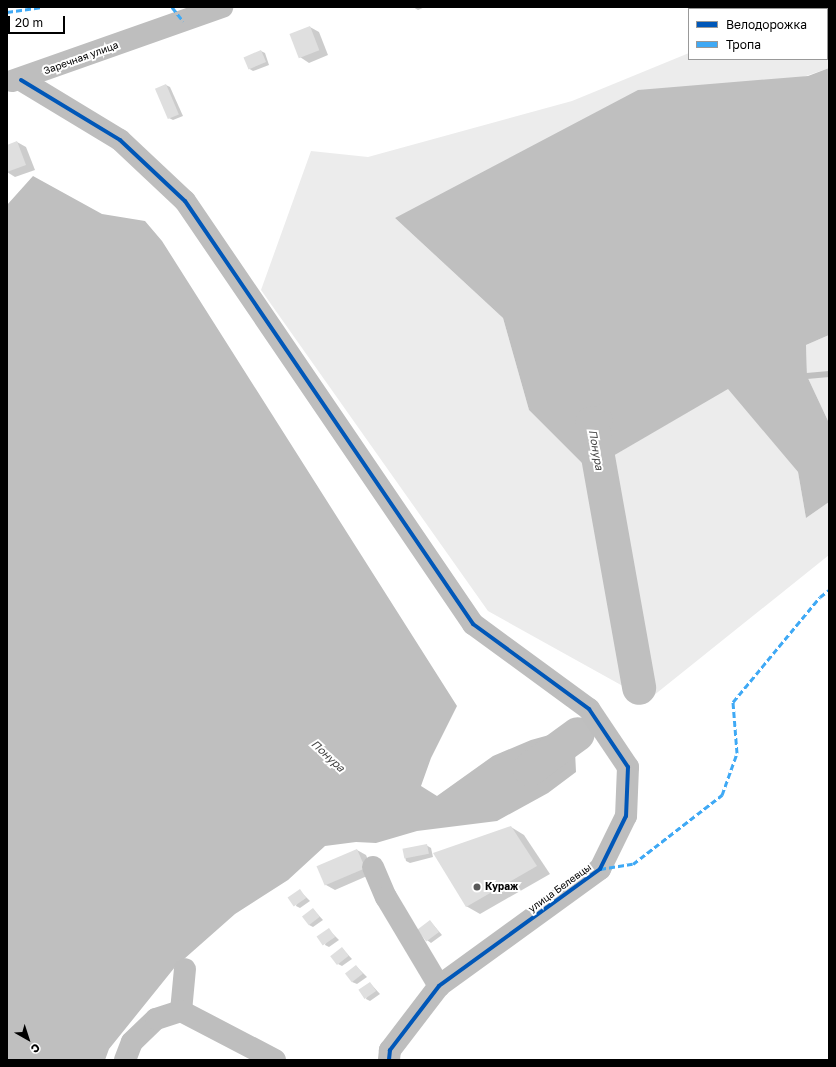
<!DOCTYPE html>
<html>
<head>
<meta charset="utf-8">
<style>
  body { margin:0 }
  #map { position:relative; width:836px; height:1067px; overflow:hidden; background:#fff; font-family:"Golos Text",sans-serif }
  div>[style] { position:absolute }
  .green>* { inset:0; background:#ececec }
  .water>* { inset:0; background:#bfbfbf }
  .shadow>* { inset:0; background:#0003 }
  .stream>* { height:5.5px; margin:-2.75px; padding:0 2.75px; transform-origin:2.75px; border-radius:2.75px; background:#bfbfbf }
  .river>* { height:34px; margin:-17px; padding:0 17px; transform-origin:17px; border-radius:17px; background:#bfbfbf }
  .building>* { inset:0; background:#dfdfdf; transform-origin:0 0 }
  .minor>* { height:22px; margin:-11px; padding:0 11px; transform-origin:11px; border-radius:11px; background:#bebebe }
  .quiet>* { height:3px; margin-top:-1.5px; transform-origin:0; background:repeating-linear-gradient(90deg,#3fa9f5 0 6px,transparent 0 9px) }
  .cycleway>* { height:4px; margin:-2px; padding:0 2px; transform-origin:2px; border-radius:2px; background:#0057b8 }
  .dots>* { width:11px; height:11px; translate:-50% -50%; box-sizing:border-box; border:2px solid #fff; border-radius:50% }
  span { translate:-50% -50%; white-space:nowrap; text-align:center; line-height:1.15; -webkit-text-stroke:4px #fff; paint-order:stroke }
  .street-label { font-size:10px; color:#000 }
  .poi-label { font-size:10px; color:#000; font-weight:700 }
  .left { translate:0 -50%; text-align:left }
  .water-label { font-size:11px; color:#444; font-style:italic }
  .frame { position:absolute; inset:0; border:8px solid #000; pointer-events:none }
  .legend { position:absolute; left:688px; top:8px; width:140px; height:52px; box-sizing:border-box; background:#fff; border:1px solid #999; margin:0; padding:5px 7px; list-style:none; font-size:12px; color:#000 }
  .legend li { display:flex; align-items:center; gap:8px; height:20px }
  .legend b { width:20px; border:1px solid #999 }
  .north { position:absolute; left:8px; top:1019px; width:40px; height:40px; -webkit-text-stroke:3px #fff; paint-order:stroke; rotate:141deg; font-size:11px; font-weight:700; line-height:16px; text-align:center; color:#000 }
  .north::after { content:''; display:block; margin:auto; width:14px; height:18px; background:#000; clip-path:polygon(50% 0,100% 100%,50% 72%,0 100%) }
  .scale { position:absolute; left:8px; top:16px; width:57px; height:18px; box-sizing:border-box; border:2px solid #000; border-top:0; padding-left:5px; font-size:12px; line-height:14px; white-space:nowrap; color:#000; -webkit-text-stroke:3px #fff; paint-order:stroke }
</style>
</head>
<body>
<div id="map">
  <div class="green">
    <div style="clip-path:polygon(827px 11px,829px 11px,829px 68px,395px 218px,503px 318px,529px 410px,589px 470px,728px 388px,798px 472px,806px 518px,829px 502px,829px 555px,648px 700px,488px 611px,261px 290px,311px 151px,368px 157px,572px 101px,689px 53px,689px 59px,827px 59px)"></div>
    <div style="clip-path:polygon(829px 335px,829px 423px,807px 376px,806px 345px)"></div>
  </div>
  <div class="water">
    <div style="clip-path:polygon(829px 68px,829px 335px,806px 345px,807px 376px,829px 423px,829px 502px,806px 518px,798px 472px,728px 389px,589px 470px,529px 410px,503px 318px,395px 218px,638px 90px,808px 76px)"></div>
    <div style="clip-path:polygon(33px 176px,102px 214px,145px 221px,162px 241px,457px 706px,431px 758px,421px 786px,437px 796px,493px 756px,531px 740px,560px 732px,575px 751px,576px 772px,548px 793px,497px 821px,417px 831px,376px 843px,356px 842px,325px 846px,288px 880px,235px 914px,175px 967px,109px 1049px,105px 1060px,7px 1060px,7px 205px)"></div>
  </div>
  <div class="shadow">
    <div style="clip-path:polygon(413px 7px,425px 7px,418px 10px)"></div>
    <div style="clip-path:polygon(310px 27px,319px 32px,328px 55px,309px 63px,300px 57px)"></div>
    <div style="clip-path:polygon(261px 51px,265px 53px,269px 65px,253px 71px,248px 68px)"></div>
    <div style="clip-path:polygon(166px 85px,170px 87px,183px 116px,173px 120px,169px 118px,157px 89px)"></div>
    <div style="clip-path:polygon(17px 142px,26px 147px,35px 170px,15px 177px,7px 172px,7px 146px)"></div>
    <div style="clip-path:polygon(511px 827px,524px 835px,550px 874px,480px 914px,466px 906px)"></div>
    <div style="clip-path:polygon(426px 845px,431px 848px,433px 857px,410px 863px,406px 861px,404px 852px)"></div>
    <div style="clip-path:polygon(357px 850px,366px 855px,374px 873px,335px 890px,326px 885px,318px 867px)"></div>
    <div style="clip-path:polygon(300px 891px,310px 901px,300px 908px,296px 906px)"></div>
    <div style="clip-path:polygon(313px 909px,323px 920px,313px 927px,309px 925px)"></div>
    <div style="clip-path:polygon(430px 921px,442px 935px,431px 943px,427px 940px)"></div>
    <div style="clip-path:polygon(329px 930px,339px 940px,329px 947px,325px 945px)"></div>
    <div style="clip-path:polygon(342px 948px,352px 959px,342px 966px,338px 964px)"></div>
    <div style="clip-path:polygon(356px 966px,367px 977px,357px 984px,352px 982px)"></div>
    <div style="clip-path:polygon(370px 983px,380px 994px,370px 1001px,366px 999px)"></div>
  </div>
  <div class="stream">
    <div style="left:807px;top:376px;width:22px;rotate:-5deg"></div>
  </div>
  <div class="river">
    <div style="left:596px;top:421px;width:4px;rotate:153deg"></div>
    <div style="left:592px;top:423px;width:269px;rotate:79.9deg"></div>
    <div style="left:530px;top:769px;width:59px;rotate:-36.1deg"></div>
  </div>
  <div class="building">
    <div style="left:310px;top:26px;width:26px;height:22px;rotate:69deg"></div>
    <div style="left:261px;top:50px;width:13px;height:19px;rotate:67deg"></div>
    <div style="left:166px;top:84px;width:33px;height:12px;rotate:67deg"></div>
    <div style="clip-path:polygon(17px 141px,26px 165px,7px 172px,7px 145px)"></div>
    <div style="clip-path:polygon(511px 826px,537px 866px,466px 907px,433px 853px)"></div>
    <div style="left:427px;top:844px;width:10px;height:25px;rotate:79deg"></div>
    <div style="left:357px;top:849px;width:21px;height:44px;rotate:67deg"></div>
    <div style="left:300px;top:889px;width:11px;height:15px;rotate:56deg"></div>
    <div style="left:313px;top:908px;width:11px;height:14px;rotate:52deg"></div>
    <div style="left:430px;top:920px;width:15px;height:16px;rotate:53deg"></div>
    <div style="left:329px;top:928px;width:11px;height:15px;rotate:56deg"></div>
    <div style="left:342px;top:947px;width:11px;height:15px;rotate:52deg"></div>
    <div style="left:356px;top:965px;width:11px;height:14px;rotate:52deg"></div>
    <div style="left:370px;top:982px;width:11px;height:14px;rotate:56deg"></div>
  </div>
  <div class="minor">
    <div style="left:21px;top:80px;width:116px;rotate:31.2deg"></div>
    <div style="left:120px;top:140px;width:89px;rotate:43.2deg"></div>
    <div style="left:185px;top:201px;width:512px;rotate:55.75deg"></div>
    <div style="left:473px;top:624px;width:144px;rotate:36.2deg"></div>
    <div style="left:589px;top:709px;width:70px;rotate:56.1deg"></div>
    <div style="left:628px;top:767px;width:49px;rotate:92.3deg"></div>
    <div style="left:626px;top:816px;width:59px;rotate:116.1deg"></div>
    <div style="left:600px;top:869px;width:199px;rotate:144deg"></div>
    <div style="left:439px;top:986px;width:81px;rotate:127.4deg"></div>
    <div style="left:390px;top:1050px;width:10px;rotate:96deg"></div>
    <div style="left:12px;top:81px;width:223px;rotate:-19.4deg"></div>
    <div style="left:373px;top:867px;width:33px;rotate:67deg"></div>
    <div style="left:386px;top:897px;width:104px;rotate:59.2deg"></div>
    <div style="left:181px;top:1011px;width:42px;rotate:-84.6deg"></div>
    <div style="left:125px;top:1060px;width:19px;rotate:-69deg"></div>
    <div style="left:132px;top:1042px;width:33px;rotate:-44deg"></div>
    <div style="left:156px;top:1019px;width:26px;rotate:-18deg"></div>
    <div style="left:181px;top:1011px;width:106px;rotate:27.5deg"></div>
  </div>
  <div class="quiet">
    <div style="left:172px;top:7px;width:18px;rotate:52deg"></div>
    <div style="left:7px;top:12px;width:34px;rotate:-8deg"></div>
    <div style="left:600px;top:869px;width:33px;rotate:-9deg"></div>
    <div style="left:633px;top:864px;width:113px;rotate:-37.8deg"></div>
    <div style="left:722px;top:795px;width:45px;rotate:-70.3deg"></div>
    <div style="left:737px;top:753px;width:51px;rotate:-94.5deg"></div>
    <div style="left:733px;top:702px;width:136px;rotate:-50.4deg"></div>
    <div style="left:820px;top:597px;width:11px;rotate:-38deg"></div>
  </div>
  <div class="cycleway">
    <div style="left:21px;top:80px;width:116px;rotate:31.2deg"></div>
    <div style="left:120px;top:140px;width:89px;rotate:43.2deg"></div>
    <div style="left:185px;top:201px;width:512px;rotate:55.75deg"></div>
    <div style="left:473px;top:624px;width:144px;rotate:36.2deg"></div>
    <div style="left:589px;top:709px;width:70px;rotate:56.1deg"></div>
    <div style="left:628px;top:767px;width:49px;rotate:92.3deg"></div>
    <div style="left:626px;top:816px;width:59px;rotate:116.1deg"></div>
    <div style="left:600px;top:869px;width:199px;rotate:144deg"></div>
    <div style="left:439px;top:986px;width:81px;rotate:127.4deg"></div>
    <div style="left:390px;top:1050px;width:10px;rotate:96deg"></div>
  </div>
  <div class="dots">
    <div style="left:477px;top:887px;background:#595959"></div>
  </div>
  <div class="street-label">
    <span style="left:81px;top:58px;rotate:-20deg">Заречная улица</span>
    <span style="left:560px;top:888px;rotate:-36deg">улица Белевцы</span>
  </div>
  <div class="poi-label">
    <span class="left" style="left:485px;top:887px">Кураж</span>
  </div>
  <div class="water-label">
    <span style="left:596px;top:450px;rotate:80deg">Понура</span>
    <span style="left:328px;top:756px;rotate:43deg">Понура</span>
  </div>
  <div class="frame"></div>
  <ul class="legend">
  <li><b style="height:5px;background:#0057b8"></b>Велодорожка</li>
  <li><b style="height:5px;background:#3fa9f5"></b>Тропа</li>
  </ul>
  <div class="north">С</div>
  <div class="scale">20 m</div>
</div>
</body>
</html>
